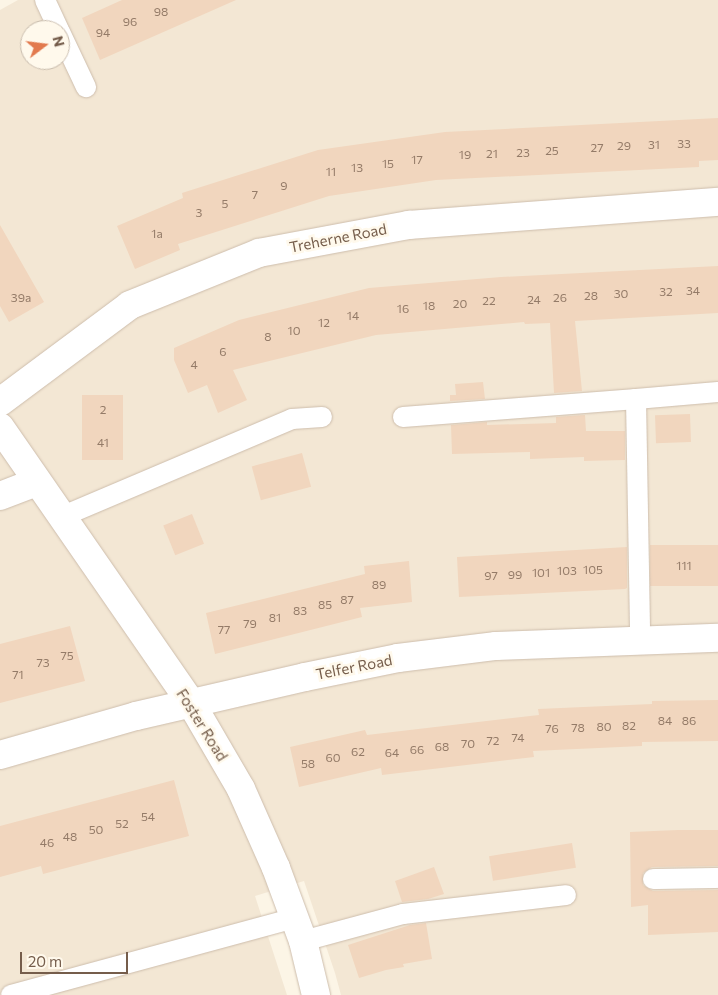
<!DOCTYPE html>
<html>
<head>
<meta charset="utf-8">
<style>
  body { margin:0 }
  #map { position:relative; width:718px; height:995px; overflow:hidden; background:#fcf5e6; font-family:Commissioner,sans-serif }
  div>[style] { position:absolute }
  .residential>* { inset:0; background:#f3e7d4 }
  .building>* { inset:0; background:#f1d6be; transform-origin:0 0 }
  .roads { filter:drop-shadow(0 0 1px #cdbdac) drop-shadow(0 0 1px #cdbdac) }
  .service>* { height:20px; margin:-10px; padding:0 10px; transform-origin:10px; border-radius:10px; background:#fff }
  .minor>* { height:28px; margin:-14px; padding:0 14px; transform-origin:14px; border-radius:14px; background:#fff }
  span { translate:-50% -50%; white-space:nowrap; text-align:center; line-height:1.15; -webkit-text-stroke:5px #fff9ec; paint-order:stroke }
  .number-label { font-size:12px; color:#947b68 }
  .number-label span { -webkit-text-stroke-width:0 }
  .street-label { font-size:15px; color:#755d4b }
  .north { position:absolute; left:20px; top:20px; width:50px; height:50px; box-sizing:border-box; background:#fff9ec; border:1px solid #c8bbac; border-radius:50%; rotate:75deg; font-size:14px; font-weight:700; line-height:20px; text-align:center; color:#755d4b }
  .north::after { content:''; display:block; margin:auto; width:18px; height:22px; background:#e27a4e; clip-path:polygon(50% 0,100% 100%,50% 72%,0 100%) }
  .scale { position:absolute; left:20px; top:952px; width:108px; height:22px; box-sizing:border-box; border:2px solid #755d4b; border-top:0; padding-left:6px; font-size:15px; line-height:18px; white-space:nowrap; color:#755d4b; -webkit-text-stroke:4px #fff9ec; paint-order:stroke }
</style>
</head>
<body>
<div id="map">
  <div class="residential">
    <div style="clip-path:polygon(evenodd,18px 0,718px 0,718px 995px,341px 995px,335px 973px,304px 881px,255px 896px,287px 995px,0 995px,0 10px,18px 0,30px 30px,60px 30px,60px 60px,30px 60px,30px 30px)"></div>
  </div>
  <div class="building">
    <div style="clip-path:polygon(122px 0,236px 0,100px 60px,82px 18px)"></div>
    <div style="clip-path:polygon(718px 118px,718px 160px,699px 161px,699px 167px,436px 180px,329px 196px,178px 244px,180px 250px,135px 269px,117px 226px,183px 198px,182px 193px,318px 150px,445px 132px)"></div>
    <div style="clip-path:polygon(0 225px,44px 302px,9px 322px,0 306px)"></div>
    <div style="clip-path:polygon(718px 266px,718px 313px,575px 321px,582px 391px,554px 393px,550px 323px,525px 324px,524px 322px,376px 335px,233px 370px,247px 400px,218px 413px,207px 385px,188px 393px,174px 360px,174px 348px,239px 320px,369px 288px,501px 277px)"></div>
    <div style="clip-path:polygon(483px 382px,485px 399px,450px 401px,450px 395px,456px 395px,455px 384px)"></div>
    <div style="left:82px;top:395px;width:41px;height:65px"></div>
    <div style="left:690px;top:414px;width:28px;height:35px;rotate:88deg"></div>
    <div style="clip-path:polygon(585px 415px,586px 431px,625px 431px,625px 460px,584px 461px,584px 457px,530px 459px,530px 452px,452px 454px,451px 425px,487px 422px,487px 425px,556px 423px,556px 417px)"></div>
    <div style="left:302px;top:453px;width:35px;height:52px;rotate:75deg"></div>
    <div style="left:192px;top:514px;width:32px;height:31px;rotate:68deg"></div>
    <div style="left:718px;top:545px;width:41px;height:68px;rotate:90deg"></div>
    <div style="clip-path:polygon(627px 547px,627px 588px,625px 589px,459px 597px,457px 557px)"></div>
    <div style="clip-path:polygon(409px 561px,412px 602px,360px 608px,362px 617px,215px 654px,206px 613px,365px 574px,364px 566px)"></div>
    <div style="clip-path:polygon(70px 626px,85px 681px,0 703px,0 644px)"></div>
    <div style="clip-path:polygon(718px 700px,718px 741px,642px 742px,642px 746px,533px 751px,534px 757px,382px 775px,381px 768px,299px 787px,290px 747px,365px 730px,367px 735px,539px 715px,538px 709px,652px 704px,652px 701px)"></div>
    <div style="clip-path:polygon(174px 780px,189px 836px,43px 874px,41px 866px,0 877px,0 826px)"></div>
    <div style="clip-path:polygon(678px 830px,718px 830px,718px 866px,652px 867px,643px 873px,643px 885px,653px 891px,718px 890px,718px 932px,648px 935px,648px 905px,631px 907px,630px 832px)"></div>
    <div style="left:572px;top:843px;width:25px;height:84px;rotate:81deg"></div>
    <div style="clip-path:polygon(434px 867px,444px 894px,428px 899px,402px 902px,395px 881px)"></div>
    <div style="clip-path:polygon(426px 923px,432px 959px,403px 964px,404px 967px,386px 970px,359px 978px,348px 945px,410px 925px)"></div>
  </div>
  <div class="roads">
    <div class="service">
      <div style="left:45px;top:0;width:33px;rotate:65deg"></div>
      <div style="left:60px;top:32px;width:61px;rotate:64.7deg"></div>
      <div style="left:636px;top:399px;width:82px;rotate:-4.9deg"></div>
      <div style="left:403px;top:417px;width:234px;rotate:-4.4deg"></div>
      <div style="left:636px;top:399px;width:241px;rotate:89deg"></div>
      <div style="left:61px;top:517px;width:251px;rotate:-23deg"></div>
      <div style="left:292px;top:419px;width:30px;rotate:-4deg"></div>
      <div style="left:653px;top:879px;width:65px;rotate:-0.9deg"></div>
      <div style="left:303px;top:941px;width:104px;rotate:-15.1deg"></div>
      <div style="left:403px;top:914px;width:164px;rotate:-6.6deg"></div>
      <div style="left:11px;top:995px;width:294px;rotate:-15.2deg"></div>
    </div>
    <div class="minor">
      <div style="left:0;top:402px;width:162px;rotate:-36.7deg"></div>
      <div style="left:130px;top:305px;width:139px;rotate:-22deg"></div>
      <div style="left:259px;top:253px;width:153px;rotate:-10.6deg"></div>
      <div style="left:409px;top:225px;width:310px;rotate:-4.3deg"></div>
      <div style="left:0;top:427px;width:336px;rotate:55.3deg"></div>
      <div style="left:191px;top:703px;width:99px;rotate:59.8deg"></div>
      <div style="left:241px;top:789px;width:86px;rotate:66.1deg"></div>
      <div style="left:276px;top:868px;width:78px;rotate:69.7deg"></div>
      <div style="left:303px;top:941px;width:56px;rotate:76.5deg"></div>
      <div style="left:0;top:496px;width:40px;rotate:-21deg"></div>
      <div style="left:0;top:755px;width:141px;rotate:-16deg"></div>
      <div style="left:136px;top:716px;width:173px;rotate:-13deg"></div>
      <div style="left:305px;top:677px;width:95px;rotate:-11.5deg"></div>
      <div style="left:398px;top:658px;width:99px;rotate:-7deg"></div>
      <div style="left:496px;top:646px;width:222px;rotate:-2.1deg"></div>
    </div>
  </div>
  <div class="number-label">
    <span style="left:161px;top:12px">98</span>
    <span style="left:130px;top:22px">96</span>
    <span style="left:103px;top:33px">94</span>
    <span style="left:684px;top:144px">33</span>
    <span style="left:654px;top:145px">31</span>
    <span style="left:624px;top:146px">29</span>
    <span style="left:597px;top:148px">27</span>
    <span style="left:552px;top:151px">25</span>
    <span style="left:523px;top:153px">23</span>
    <span style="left:492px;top:154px">21</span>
    <span style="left:465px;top:155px">19</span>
    <span style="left:417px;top:160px">17</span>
    <span style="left:388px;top:164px">15</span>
    <span style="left:357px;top:168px">13</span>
    <span style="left:331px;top:172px">11</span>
    <span style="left:284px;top:186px">9</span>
    <span style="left:255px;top:195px">7</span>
    <span style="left:225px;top:204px">5</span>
    <span style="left:199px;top:213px">3</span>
    <span style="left:157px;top:234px">1a</span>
    <span style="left:693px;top:291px">34</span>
    <span style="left:666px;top:292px">32</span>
    <span style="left:621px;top:294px">30</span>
    <span style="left:591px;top:296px">28</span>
    <span style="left:21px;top:298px">39a</span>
    <span style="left:560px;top:298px">26</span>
    <span style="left:534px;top:300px">24</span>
    <span style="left:489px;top:301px">22</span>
    <span style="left:460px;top:304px">20</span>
    <span style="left:429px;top:306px">18</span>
    <span style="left:403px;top:309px">16</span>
    <span style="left:353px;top:316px">14</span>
    <span style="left:324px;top:323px">12</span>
    <span style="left:294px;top:331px">10</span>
    <span style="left:268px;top:337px">8</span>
    <span style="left:223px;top:352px">6</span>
    <span style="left:194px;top:365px">4</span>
    <span style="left:103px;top:410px">2</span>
    <span style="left:103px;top:443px">41</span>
    <span style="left:684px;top:566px">111</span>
    <span style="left:593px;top:570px">105</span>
    <span style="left:567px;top:571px">103</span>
    <span style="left:541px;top:573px">101</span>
    <span style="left:515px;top:575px">99</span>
    <span style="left:491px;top:576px">97</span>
    <span style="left:379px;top:585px">89</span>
    <span style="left:347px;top:600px">87</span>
    <span style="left:325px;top:605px">85</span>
    <span style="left:300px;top:611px">83</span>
    <span style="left:275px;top:618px">81</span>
    <span style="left:250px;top:624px">79</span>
    <span style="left:224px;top:630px">77</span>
    <span style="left:67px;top:656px">75</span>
    <span style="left:43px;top:663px">73</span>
    <span style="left:18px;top:675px">71</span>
    <span style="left:665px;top:721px">84</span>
    <span style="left:689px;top:721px">86</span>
    <span style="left:629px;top:726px">82</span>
    <span style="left:604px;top:727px">80</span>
    <span style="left:578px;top:728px">78</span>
    <span style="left:552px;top:729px">76</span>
    <span style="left:518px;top:738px">74</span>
    <span style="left:493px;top:741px">72</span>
    <span style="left:468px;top:744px">70</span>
    <span style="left:442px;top:747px">68</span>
    <span style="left:417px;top:750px">66</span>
    <span style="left:358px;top:752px">62</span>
    <span style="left:392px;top:753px">64</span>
    <span style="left:333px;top:758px">60</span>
    <span style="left:308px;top:764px">58</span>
    <span style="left:148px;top:817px">54</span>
    <span style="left:122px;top:824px">52</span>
    <span style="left:96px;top:830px">50</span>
    <span style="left:70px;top:837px">48</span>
    <span style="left:47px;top:843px">46</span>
  </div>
  <div class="street-label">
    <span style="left:338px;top:238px;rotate:-11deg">Treherne Road</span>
    <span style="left:354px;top:667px;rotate:-11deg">Telfer Road</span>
    <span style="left:202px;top:725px;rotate:58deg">Foster Road</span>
  </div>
  <div class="north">N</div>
  <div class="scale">20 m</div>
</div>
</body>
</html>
